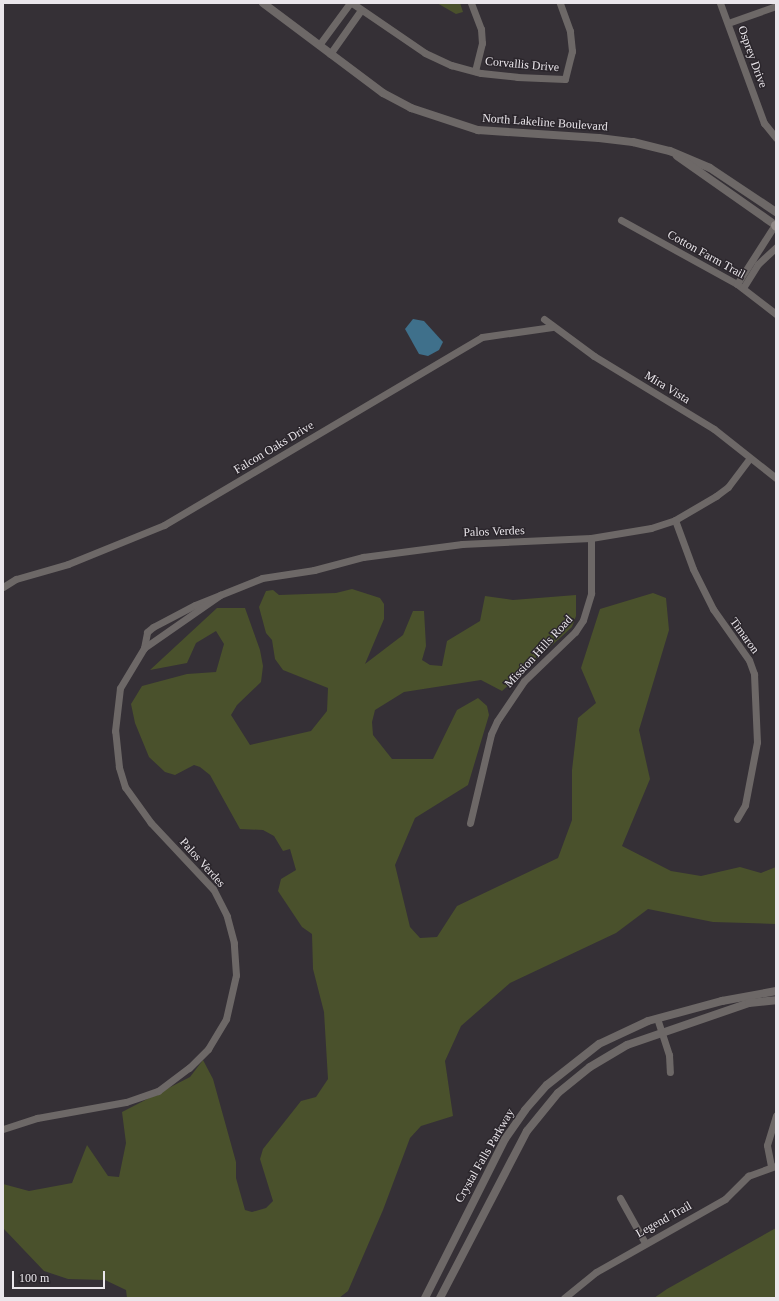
<!DOCTYPE html>
<html>
<head>
<meta charset="utf-8">
<style>
  body { margin:0 }
  #map { position:relative; width:779px; height:1301px; overflow:hidden; background:#353036; font-family:Georgia,serif }
  div>[style] { position:absolute }
  .green>* { inset:0; background:#4a512c }
  .water>* { inset:0; background:#3f708b }
  .minor>* { height:7px; margin:-3.5px; padding:0 3.5px; transform-origin:3.5px; border-radius:3.5px; background:#6d6867 }
  .tertiary>* { height:8px; margin:-4px; padding:0 4px; transform-origin:4px; border-radius:4px; background:#6d6867 }
  .secondary>* { height:9px; margin:-4.5px; padding:0 4.5px; transform-origin:4.5px; border-radius:4.5px; background:#8d8684 }
  span { translate:-50% -50%; white-space:nowrap; text-align:center; line-height:1.15; -webkit-text-stroke:3px #2b262c; paint-order:stroke }
  .street-label { font-size:12px; color:#eae6eb }
  .frame { position:absolute; inset:0; border:4px solid #eae6eb; pointer-events:none }
  .scale { position:absolute; left:12px; top:1271px; width:93px; height:18px; box-sizing:border-box; border:2px solid #eae6eb; border-top:0; padding-left:5px; font-size:12px; line-height:14px; white-space:nowrap; color:#eae6eb; -webkit-text-stroke:3px #2b262c; paint-order:stroke }
</style>
</head>
<body>
<div id="map">
  <div class="green">
    <div style="clip-path:polygon(437px 3px,460px 3px,463px 12px,456px 14px)"></div>
    <div style="clip-path:polygon(352px 589px,380px 598px,384px 604px,384px 619px,365px 664px,403px 635px,413px 611px,424px 611px,426px 646px,422px 660px,430px 665px,442px 666px,447px 641px,480px 621px,485px 596px,513px 600px,576px 595px,576px 616px,572px 627px,502px 691px,481px 680px,404px 692px,375px 710px,372px 722px,373px 735px,392px 759px,433px 759px,457px 710px,478px 698px,487px 706px,489px 715px,468px 785px,415px 818px,395px 865px,410px 927px,420px 938px,437px 937px,457px 906px,558px 858px,572px 820px,572px 770px,578px 718px,596px 703px,581px 668px,600px 609px,653px 593px,666px 598px,669px 630px,639px 730px,650px 779px,622px 846px,671px 871px,701px 876px,740px 867px,761px 873px,776px 867px,776px 924px,713px 922px,648px 909px,616px 933px,510px 983px,461px 1026px,445px 1061px,453px 1116px,421px 1126px,410px 1138px,383px 1210px,348px 1291px,339px 1298px,127px 1298px,126px 1290px,105px 1280px,68px 1279px,44px 1271px,3px 1228px,3px 1184px,29px 1191px,72px 1183px,87px 1145px,108px 1176px,119px 1177px,126px 1143px,122px 1112px,190px 1077px,203px 1060px,213px 1079px,236px 1162px,236px 1178px,245px 1210px,252px 1212px,266px 1208px,273px 1201px,260px 1159px,263px 1149px,301px 1101px,316px 1097px,328px 1079px,324px 1012px,313px 969px,312px 934px,302px 927px,278px 891px,281px 879px,296px 870px,290px 849px,283px 851px,274px 836px,263px 830px,240px 829px,210px 775px,200px 767px,194px 765px,175px 775px,165px 772px,149px 757px,135px 723px,131px 704px,142px 686px,187px 674px,216px 672px,224px 644px,216px 631px,196px 643px,187px 663px,150px 670px,217px 608px,245px 608px,260px 650px,263px 666px,261px 682px,237px 705px,231px 715px,250px 745px,311px 731px,327px 711px,328px 688px,283px 670px,275px 659px,272px 640px,266px 633px,259px 607px,266px 591px,273px 590px,279px 595px,336px 593px)"></div>
    <div style="clip-path:polygon(776px 1228px,776px 1298px,654px 1298px,667px 1289px)"></div>
  </div>
  <div class="water">
    <div style="clip-path:polygon(413px 319px,424px 321px,443px 342px,439px 350px,428px 356px,419px 354px,405px 329px)"></div>
  </div>
  <div class="minor">
    <div style="left:352px;top:3px;width:88px;rotate:34.4deg"></div>
    <div style="left:425px;top:53px;width:29px;rotate:25deg"></div>
    <div style="left:451px;top:65px;width:31px;rotate:15deg"></div>
    <div style="left:481px;top:73px;width:36px;rotate:6deg"></div>
    <div style="left:517px;top:77px;width:48px;rotate:2.4deg"></div>
    <div style="left:565px;top:79px;width:29px;rotate:-76deg"></div>
    <div style="left:572px;top:51px;width:20px;rotate:-96deg"></div>
    <div style="left:570px;top:31px;width:30px;rotate:-110deg"></div>
    <div style="left:471px;top:3px;width:28px;rotate:69deg"></div>
    <div style="left:481px;top:29px;width:14px;rotate:86deg"></div>
    <div style="left:482px;top:43px;width:29px;rotate:104deg"></div>
    <div style="left:720px;top:3px;width:128px;rotate:69.9deg"></div>
    <div style="left:764px;top:123px;width:19px;rotate:51deg"></div>
    <div style="left:728px;top:23px;width:51px;rotate:-19.5deg"></div>
    <div style="left:319px;top:45px;width:52px;rotate:-53.6deg"></div>
    <div style="left:330px;top:54px;width:54px;rotate:-54.8deg"></div>
    <div style="left:621px;top:220px;width:132px;rotate:28.9deg"></div>
    <div style="left:737px;top:284px;width:49px;rotate:37.6deg"></div>
    <div style="left:737px;top:284px;width:72px;rotate:-57.4deg"></div>
    <div style="left:743px;top:288px;width:28px;rotate:-58deg"></div>
    <div style="left:758px;top:264px;width:25px;rotate:-43deg"></div>
    <div style="left:544px;top:319px;width:62px;rotate:36.5deg"></div>
    <div style="left:594px;top:356px;width:140px;rotate:31.3deg"></div>
    <div style="left:714px;top:429px;width:79px;rotate:38.3deg"></div>
    <div style="left:675px;top:520px;width:52px;rotate:69.8deg"></div>
    <div style="left:693px;top:569px;width:45px;rotate:63.4deg"></div>
    <div style="left:713px;top:609px;width:62px;rotate:54.8deg"></div>
    <div style="left:749px;top:660px;width:15px;rotate:70deg"></div>
    <div style="left:754px;top:674px;width:68px;rotate:87.5deg"></div>
    <div style="left:757px;top:742px;width:64px;rotate:100.8deg"></div>
    <div style="left:745px;top:805px;width:16px;rotate:120deg"></div>
    <div style="left:3px;top:587px;width:15px;rotate:-32deg"></div>
    <div style="left:16px;top:579px;width:54px;rotate:-16.1deg"></div>
    <div style="left:68px;top:564px;width:104px;rotate:-22.1deg"></div>
    <div style="left:164px;top:525px;width:369px;rotate:-30.6deg"></div>
    <div style="left:482px;top:337px;width:71px;rotate:-8.1deg"></div>
    <div style="left:144px;top:648px;width:16px;rotate:-79deg"></div>
    <div style="left:147px;top:632px;width:8px;rotate:-40deg"></div>
    <div style="left:153px;top:627px;width:47px;rotate:-27.6deg"></div>
    <div style="left:195px;top:605px;width:72px;rotate:-21.9deg"></div>
    <div style="left:262px;top:578px;width:53px;rotate:-8.7deg"></div>
    <div style="left:314px;top:570px;width:51px;rotate:-14.9deg"></div>
    <div style="left:363px;top:557px;width:100px;rotate:-7.5deg"></div>
    <div style="left:462px;top:544px;width:129px;rotate:-2.7deg"></div>
    <div style="left:591px;top:538px;width:61px;rotate:-9.5deg"></div>
    <div style="left:651px;top:528px;width:25px;rotate:-18deg"></div>
    <div style="left:675px;top:520px;width:48px;rotate:-30.3deg"></div>
    <div style="left:716px;top:496px;width:15px;rotate:-37deg"></div>
    <div style="left:728px;top:487px;width:36px;rotate:-53deg"></div>
    <div style="left:470px;top:823px;width:91px;rotate:-76.7deg"></div>
    <div style="left:491px;top:734px;width:14px;rotate:-65deg"></div>
    <div style="left:497px;top:721px;width:48px;rotate:-56deg"></div>
    <div style="left:524px;top:681px;width:71px;rotate:-43.9deg"></div>
    <div style="left:575px;top:632px;width:14px;rotate:-56deg"></div>
    <div style="left:583px;top:620px;width:28px;rotate:-73deg"></div>
    <div style="left:591px;top:593px;width:55px;rotate:-90deg"></div>
    <div style="left:657px;top:1018px;width:39px;rotate:72deg"></div>
    <div style="left:669px;top:1055px;width:17px;rotate:87deg"></div>
    <div style="left:3px;top:1129px;width:36px;rotate:-18deg"></div>
    <div style="left:37px;top:1118px;width:90px;rotate:-10.2deg"></div>
    <div style="left:126px;top:1102px;width:34px;rotate:-19deg"></div>
    <div style="left:158px;top:1091px;width:39px;rotate:-37deg"></div>
    <div style="left:189px;top:1068px;width:27px;rotate:-45deg"></div>
    <div style="left:208px;top:1049px;width:35px;rotate:-59deg"></div>
    <div style="left:226px;top:1019px;width:45px;rotate:-77.2deg"></div>
    <div style="left:236px;top:975px;width:32px;rotate:-94deg"></div>
    <div style="left:234px;top:943px;width:28px;rotate:-105deg"></div>
    <div style="left:227px;top:916px;width:30px;rotate:-117deg"></div>
    <div style="left:213px;top:889px;width:91px;rotate:-133.2deg"></div>
    <div style="left:151px;top:823px;width:44px;rotate:-125.8deg"></div>
    <div style="left:125px;top:787px;width:21px;rotate:-107deg"></div>
    <div style="left:119px;top:767px;width:36px;rotate:-96deg"></div>
    <div style="left:115px;top:731px;width:43px;rotate:-83.4deg"></div>
    <div style="left:120px;top:688px;width:47px;rotate:-59deg"></div>
    <div style="left:144px;top:648px;width:93px;rotate:-34.9deg"></div>
    <div style="left:771px;top:1166px;width:21px;rotate:-101deg"></div>
    <div style="left:767px;top:1145px;width:31px;rotate:-73deg"></div>
    <div style="left:620px;top:1198px;width:51px;rotate:60.9deg"></div>
    <div style="left:564px;top:1298px;width:41px;rotate:-39.1deg"></div>
    <div style="left:596px;top:1272px;width:148px;rotate:-29.5deg"></div>
    <div style="left:725px;top:1199px;width:33px;rotate:-45deg"></div>
    <div style="left:748px;top:1176px;width:30px;rotate:-20deg"></div>
  </div>
  <div class="tertiary">
    <div style="left:263px;top:3px;width:150px;rotate:36.9deg"></div>
    <div style="left:383px;top:93px;width:32px;rotate:28deg"></div>
    <div style="left:411px;top:108px;width:71px;rotate:18.2deg"></div>
    <div style="left:478px;top:130px;width:121px;rotate:3.8deg"></div>
    <div style="left:599px;top:138px;width:34px;rotate:7deg"></div>
    <div style="left:633px;top:142px;width:38px;rotate:14deg"></div>
    <div style="left:670px;top:151px;width:43px;rotate:23deg"></div>
    <div style="left:710px;top:168px;width:79px;rotate:33.7deg"></div>
    <div style="left:677px;top:156px;width:120px;rotate:35.1deg"></div>
    <div style="left:425px;top:1298px;width:178px;rotate:-63.3deg"></div>
    <div style="left:505px;top:1139px;width:35px;rotate:-55deg"></div>
    <div style="left:525px;top:1110px;width:33px;rotate:-49deg"></div>
    <div style="left:547px;top:1085px;width:66px;rotate:-38.3deg"></div>
    <div style="left:599px;top:1044px;width:54px;rotate:-25.1deg"></div>
    <div style="left:648px;top:1021px;width:77px;rotate:-15.1deg"></div>
    <div style="left:722px;top:1001px;width:55px;rotate:-10.5deg"></div>
    <div style="left:440px;top:1298px;width:188px;rotate:-62.5deg"></div>
    <div style="left:527px;top:1131px;width:49px;rotate:-50.8deg"></div>
    <div style="left:558px;top:1093px;width:41px;rotate:-39.1deg"></div>
    <div style="left:590px;top:1067px;width:43px;rotate:-30.7deg"></div>
    <div style="left:627px;top:1045px;width:129px;rotate:-19deg"></div>
    <div style="left:749px;top:1003px;width:27px;rotate:-6deg"></div>
  </div>
  <div class="secondary">
    <div style="left:775px;top:225px;width:1px;rotate:45deg"></div>
  </div>
  <div class="street-label">
    <span style="left:752px;top:57px;rotate:70deg">Osprey Drive</span>
    <span style="left:522px;top:65px;rotate:5deg">Corvallis Drive</span>
    <span style="left:545px;top:123px;rotate:4deg">North Lakeline Boulevard</span>
    <span style="left:706px;top:255px;rotate:29deg">Cotton Farm Trail</span>
    <span style="left:667px;top:388px;rotate:31deg">Mira Vista</span>
    <span style="left:274px;top:448px;rotate:-31deg">Falcon Oaks Drive</span>
    <span style="left:494px;top:532px;rotate:-2deg">Palos Verdes</span>
    <span style="left:744px;top:636px;rotate:54deg">Timaron</span>
    <span style="left:539px;top:652px;rotate:-47deg">Mission Hills Road</span>
    <span style="left:202px;top:863px;rotate:48deg">Palos Verdes</span>
    <span style="left:485px;top:1156px;rotate:-60deg">Crystal Falls Parkway</span>
    <span style="left:664px;top:1220px;rotate:-29deg">Legend Trail</span>
  </div>
  <div class="frame"></div>
  <div class="scale">100 m</div>
</div>
</body>
</html>
